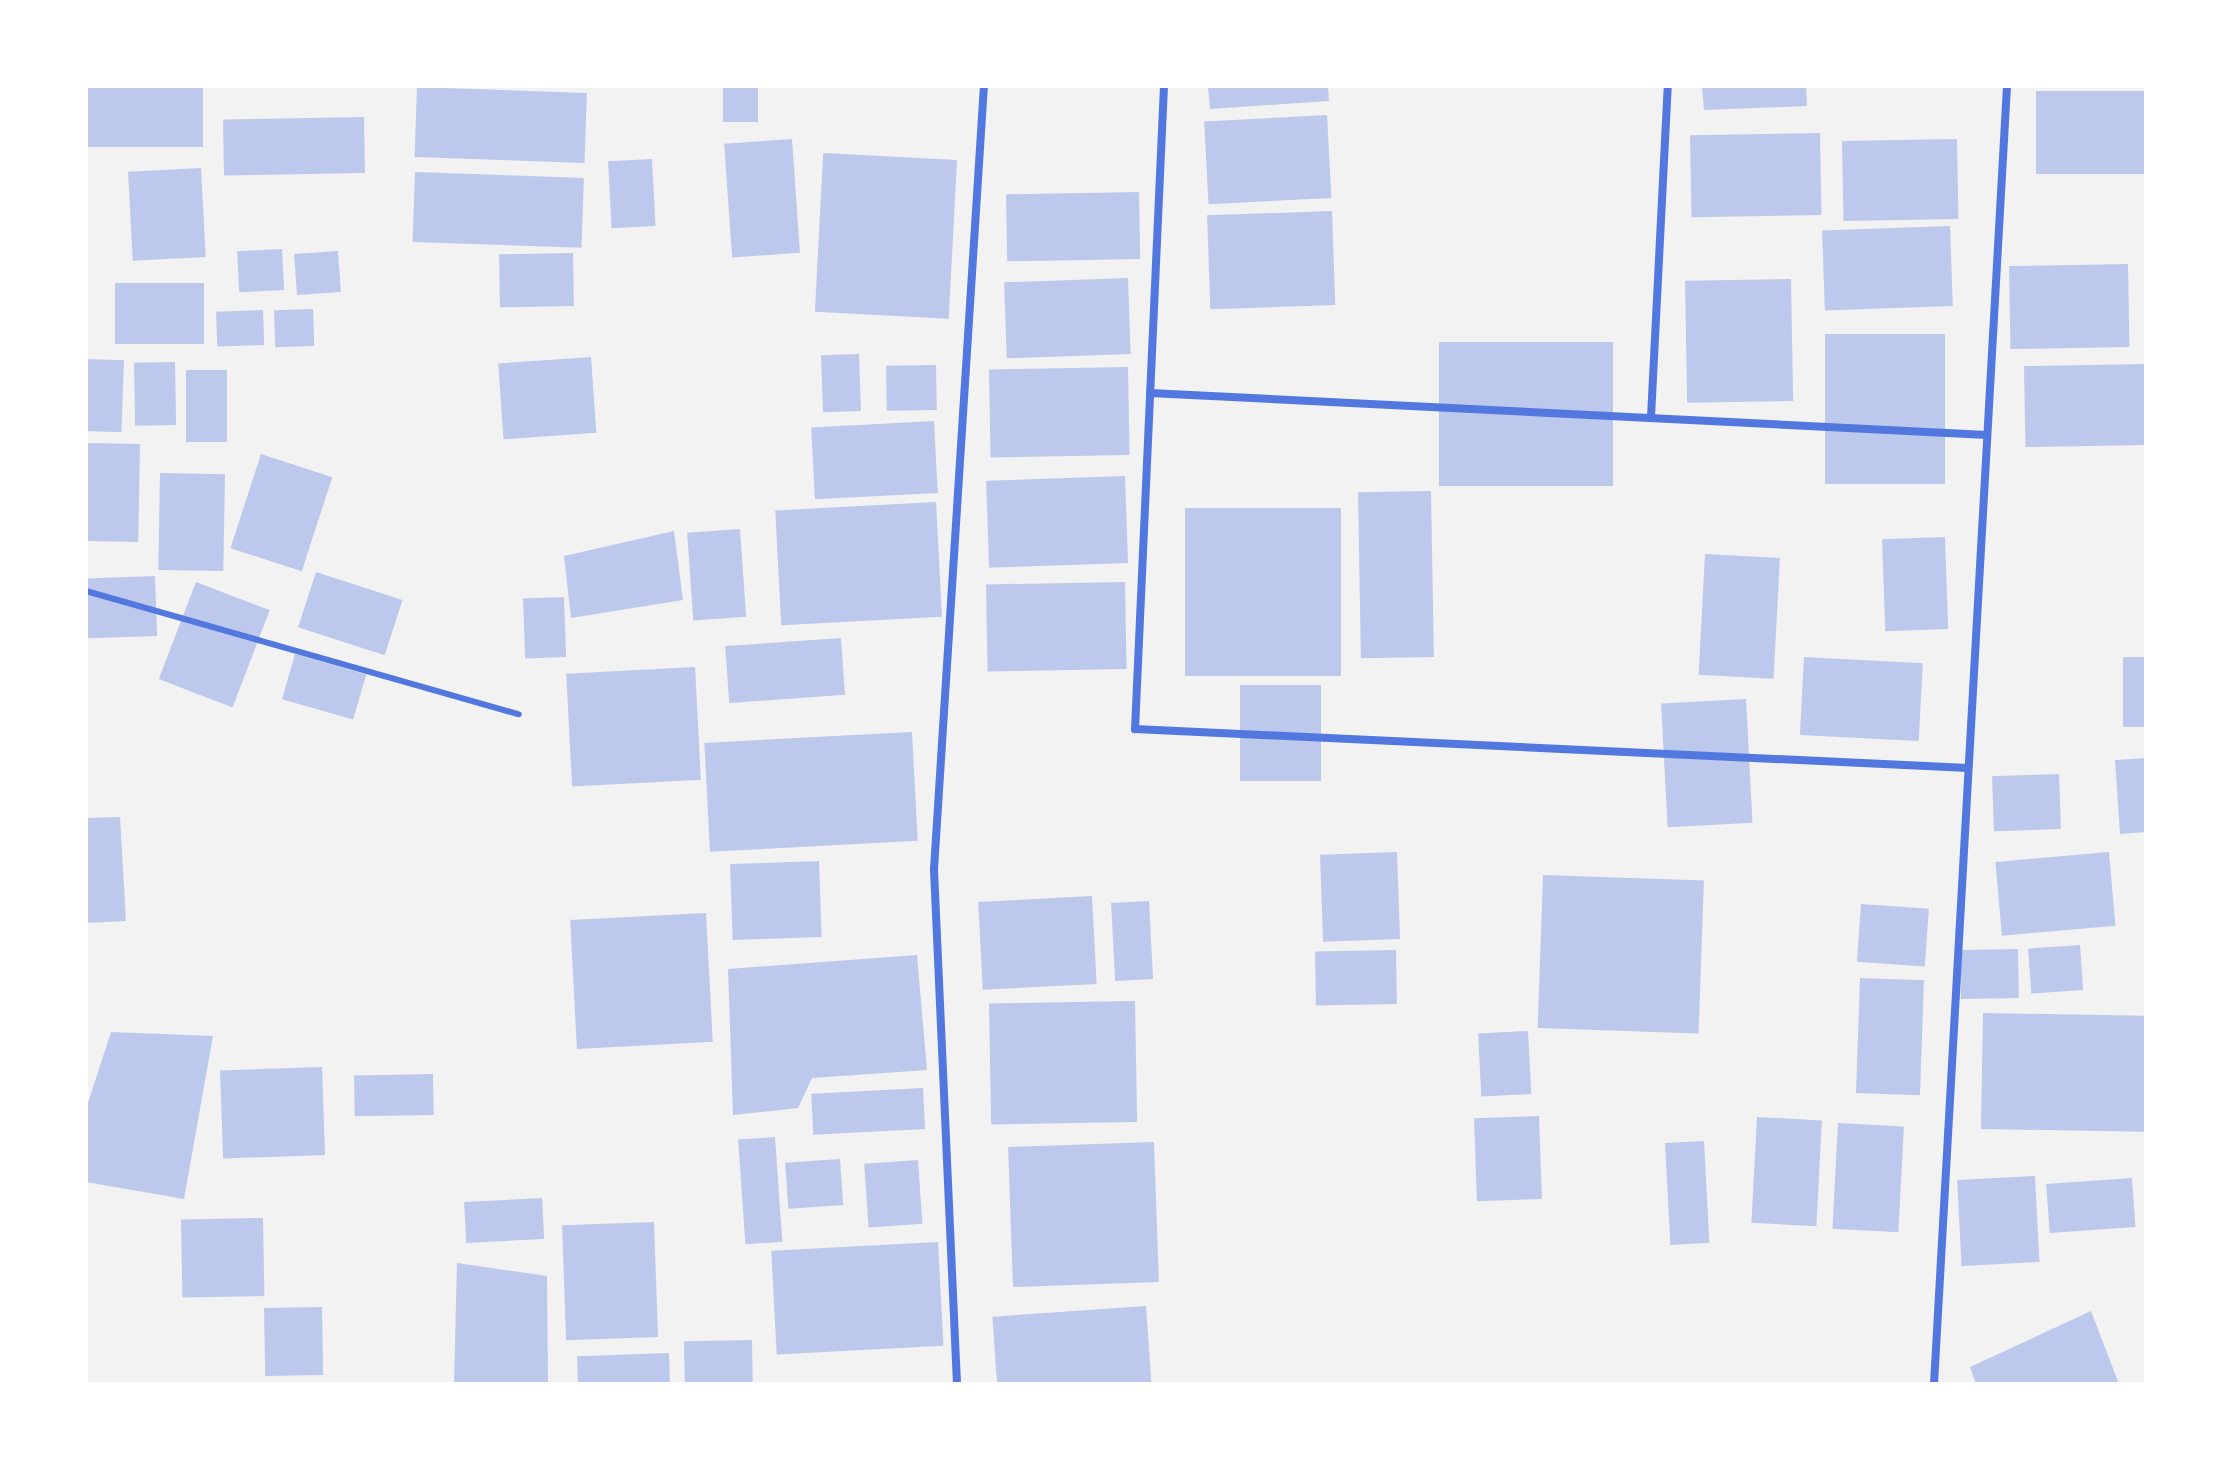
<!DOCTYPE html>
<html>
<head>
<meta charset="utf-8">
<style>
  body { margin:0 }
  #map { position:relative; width:2232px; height:1470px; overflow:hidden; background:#f2f2f2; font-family:Commissioner,sans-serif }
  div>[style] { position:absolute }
  .building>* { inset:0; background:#bdc9ec; transform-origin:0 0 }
  .service>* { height:6px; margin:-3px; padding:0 3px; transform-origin:3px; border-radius:3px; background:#5277de }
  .minor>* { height:8px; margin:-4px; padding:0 4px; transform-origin:4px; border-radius:4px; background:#5277de }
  span { translate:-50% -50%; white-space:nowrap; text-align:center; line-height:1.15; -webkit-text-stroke:6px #fff; paint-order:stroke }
  .frame { position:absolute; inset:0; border:88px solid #fff; pointer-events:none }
</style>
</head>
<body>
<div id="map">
  <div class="building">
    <div style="left:86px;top:86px;width:117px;height:61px"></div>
    <div style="left:723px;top:86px;width:35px;height:36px"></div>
    <div style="clip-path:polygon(1208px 86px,1328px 86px,1329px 101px,1210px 109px)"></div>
    <div style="clip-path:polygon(1702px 86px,1806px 86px,1807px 106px,1704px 110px)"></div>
    <div style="left:417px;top:87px;width:170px;height:70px;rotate:2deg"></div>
    <div style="left:2146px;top:91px;width:83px;height:110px;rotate:90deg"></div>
    <div style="left:1327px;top:115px;width:83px;height:123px;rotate:87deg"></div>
    <div style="left:364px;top:117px;width:56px;height:141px;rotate:89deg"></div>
    <div style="left:1820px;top:133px;width:82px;height:130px;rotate:89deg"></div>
    <div style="left:792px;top:139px;width:114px;height:68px;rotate:86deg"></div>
    <div style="left:1957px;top:139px;width:80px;height:115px;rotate:89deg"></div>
    <div style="left:652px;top:159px;width:67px;height:44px;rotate:87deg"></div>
    <div style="left:957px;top:160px;width:159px;height:134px;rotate:93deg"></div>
    <div style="left:201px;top:168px;width:89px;height:73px;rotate:87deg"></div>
    <div style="left:415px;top:172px;width:169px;height:70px;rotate:2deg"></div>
    <div style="left:1139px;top:192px;width:67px;height:133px;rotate:89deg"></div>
    <div style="left:1332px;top:211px;width:94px;height:125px;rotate:88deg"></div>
    <div style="left:1950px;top:226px;width:80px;height:128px;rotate:88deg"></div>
    <div style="left:282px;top:249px;width:41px;height:45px;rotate:87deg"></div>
    <div style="left:338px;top:251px;width:41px;height:44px;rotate:86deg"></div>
    <div style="left:573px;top:253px;width:53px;height:74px;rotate:89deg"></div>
    <div style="left:2128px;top:264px;width:83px;height:119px;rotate:89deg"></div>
    <div style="left:1128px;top:278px;width:76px;height:124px;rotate:88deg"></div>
    <div style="left:1791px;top:279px;width:122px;height:106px;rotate:89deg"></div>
    <div style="left:115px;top:283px;width:89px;height:61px"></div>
    <div style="left:313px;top:309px;width:37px;height:39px;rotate:88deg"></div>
    <div style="left:263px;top:310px;width:35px;height:47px;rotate:88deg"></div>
    <div style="left:1825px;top:334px;width:120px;height:150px"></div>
    <div style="left:1613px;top:342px;width:144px;height:174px;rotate:90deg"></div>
    <div style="left:859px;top:354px;width:57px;height:38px;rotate:88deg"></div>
    <div style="left:591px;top:357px;width:76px;height:93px;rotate:86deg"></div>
    <div style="left:86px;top:359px;width:38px;height:72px;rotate:2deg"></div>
    <div style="left:175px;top:362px;width:63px;height:41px;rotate:89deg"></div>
    <div style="left:2144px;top:364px;width:81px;height:120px;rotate:89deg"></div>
    <div style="left:936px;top:365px;width:45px;height:50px;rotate:89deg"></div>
    <div style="left:1128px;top:367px;width:88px;height:139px;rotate:89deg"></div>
    <div style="left:186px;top:370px;width:41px;height:72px"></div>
    <div style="left:934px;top:421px;width:72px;height:123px;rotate:87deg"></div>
    <div style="left:86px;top:443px;width:54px;height:98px;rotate:1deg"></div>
    <div style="left:261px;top:454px;width:75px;height:99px;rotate:18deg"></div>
    <div style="left:160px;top:473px;width:65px;height:97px;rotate:1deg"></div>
    <div style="left:1125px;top:476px;width:87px;height:139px;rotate:88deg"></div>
    <div style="left:1431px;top:491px;width:166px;height:73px;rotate:89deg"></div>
    <div style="left:936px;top:502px;width:115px;height:161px;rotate:87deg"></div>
    <div style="left:1341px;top:508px;width:168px;height:156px;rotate:90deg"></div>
    <div style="left:740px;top:529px;width:88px;height:53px;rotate:86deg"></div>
    <div style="clip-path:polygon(674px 531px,683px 600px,571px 618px,564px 556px)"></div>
    <div style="left:1945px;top:537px;width:92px;height:63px;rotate:88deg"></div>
    <div style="left:1705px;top:554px;width:75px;height:121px;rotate:3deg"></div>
    <div style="left:316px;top:572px;width:91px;height:58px;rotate:18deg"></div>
    <div style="left:155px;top:576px;width:60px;height:69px;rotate:88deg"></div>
    <div style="left:196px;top:582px;width:79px;height:104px;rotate:21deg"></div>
    <div style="left:1125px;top:582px;width:87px;height:139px;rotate:89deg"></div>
    <div style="left:564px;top:597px;width:60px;height:41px;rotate:88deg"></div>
    <div style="left:841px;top:638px;width:57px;height:116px;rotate:86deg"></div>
    <div style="left:295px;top:654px;width:74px;height:47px;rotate:16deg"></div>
    <div style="left:1804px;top:657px;width:119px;height:78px;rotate:3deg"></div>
    <div style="left:2123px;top:657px;width:23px;height:70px"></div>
    <div style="left:695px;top:667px;width:113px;height:129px;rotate:87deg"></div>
    <div style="left:1240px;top:685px;width:81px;height:96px"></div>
    <div style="left:1746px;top:699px;width:124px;height:85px;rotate:87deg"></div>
    <div style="left:912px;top:732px;width:109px;height:208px;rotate:87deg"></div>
    <div style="clip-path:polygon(2146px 758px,2146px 832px,2120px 834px,2115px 760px)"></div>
    <div style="left:2059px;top:774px;width:55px;height:67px;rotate:88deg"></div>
    <div style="clip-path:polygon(120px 817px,126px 921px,86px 923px,86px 818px)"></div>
    <div style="left:1397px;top:852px;width:87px;height:77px;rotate:88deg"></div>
    <div style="left:2109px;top:852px;width:74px;height:114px;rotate:85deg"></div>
    <div style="left:819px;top:861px;width:76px;height:89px;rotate:88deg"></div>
    <div style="left:1543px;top:875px;width:161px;height:153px;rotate:2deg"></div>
    <div style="left:1092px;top:896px;width:88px;height:114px;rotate:87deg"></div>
    <div style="left:1149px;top:901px;width:78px;height:38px;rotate:87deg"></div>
    <div style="left:1861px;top:904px;width:68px;height:58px;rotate:4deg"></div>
    <div style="left:706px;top:913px;width:129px;height:136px;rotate:87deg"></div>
    <div style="left:2080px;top:945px;width:45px;height:52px;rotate:86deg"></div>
    <div style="left:2018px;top:949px;width:49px;height:58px;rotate:89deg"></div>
    <div style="left:1396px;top:950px;width:54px;height:81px;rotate:89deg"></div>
    <div style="clip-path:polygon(917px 955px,927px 1070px,812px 1078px,798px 1108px,733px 1115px,728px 969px)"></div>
    <div style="left:1860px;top:978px;width:64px;height:115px;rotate:2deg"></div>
    <div style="left:1135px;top:1001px;width:121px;height:146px;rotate:89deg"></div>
    <div style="left:1983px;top:1013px;width:163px;height:116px;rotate:1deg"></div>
    <div style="left:1528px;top:1031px;width:63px;height:50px;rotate:87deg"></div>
    <div style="clip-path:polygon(111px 1032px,213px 1036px,184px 1199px,86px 1182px,86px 1109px)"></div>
    <div style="left:322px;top:1067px;width:88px;height:102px;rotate:88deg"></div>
    <div style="left:433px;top:1074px;width:41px;height:79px;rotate:89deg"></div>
    <div style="left:923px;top:1088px;width:41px;height:112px;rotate:87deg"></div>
    <div style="left:1539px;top:1116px;width:83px;height:65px;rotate:88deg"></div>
    <div style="left:1757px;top:1117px;width:65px;height:106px;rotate:3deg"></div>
    <div style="left:1838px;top:1123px;width:66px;height:106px;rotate:3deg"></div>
    <div style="left:775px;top:1137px;width:105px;height:37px;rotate:86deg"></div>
    <div style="left:1704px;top:1141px;width:102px;height:39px;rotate:87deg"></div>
    <div style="left:1154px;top:1142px;width:140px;height:146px;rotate:88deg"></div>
    <div style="left:840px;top:1159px;width:46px;height:55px;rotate:86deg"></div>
    <div style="left:918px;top:1160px;width:64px;height:54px;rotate:86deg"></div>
    <div style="left:2035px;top:1176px;width:86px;height:78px;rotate:87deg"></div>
    <div style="left:2132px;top:1178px;width:49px;height:86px;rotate:86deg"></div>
    <div style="left:542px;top:1198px;width:41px;height:78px;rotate:87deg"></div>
    <div style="left:263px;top:1218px;width:78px;height:82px;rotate:89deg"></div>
    <div style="left:654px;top:1222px;width:115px;height:92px;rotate:88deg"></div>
    <div style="left:938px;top:1242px;width:104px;height:167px;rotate:87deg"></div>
    <div style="clip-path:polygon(457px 1263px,547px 1276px,548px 1384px,454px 1384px)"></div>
    <div style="left:1146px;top:1306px;width:78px;height:154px;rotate:86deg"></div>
    <div style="left:322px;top:1307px;width:68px;height:58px;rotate:89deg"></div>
    <div style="clip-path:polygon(2091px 1311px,2119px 1384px,1976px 1384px,1970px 1367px)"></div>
    <div style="left:752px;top:1340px;width:44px;height:68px;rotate:89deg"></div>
    <div style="left:669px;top:1353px;width:31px;height:92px;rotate:88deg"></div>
  </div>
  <div class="service">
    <div style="left:86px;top:591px;width:450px;rotate:15.9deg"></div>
  </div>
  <div class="minor">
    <div style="left:1164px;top:86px;width:644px;rotate:92.58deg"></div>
    <div style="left:1135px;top:729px;width:834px;rotate:2.68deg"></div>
    <div style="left:1150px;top:393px;width:838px;rotate:2.87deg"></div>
    <div style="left:1651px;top:417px;width:331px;rotate:-87.1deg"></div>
    <div style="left:957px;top:1384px;width:516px;rotate:-92.56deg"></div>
    <div style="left:934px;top:869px;width:785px;rotate:-86.35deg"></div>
    <div style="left:1934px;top:1384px;width:1300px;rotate:-86.78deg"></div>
  </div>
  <div class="frame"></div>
</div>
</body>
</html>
